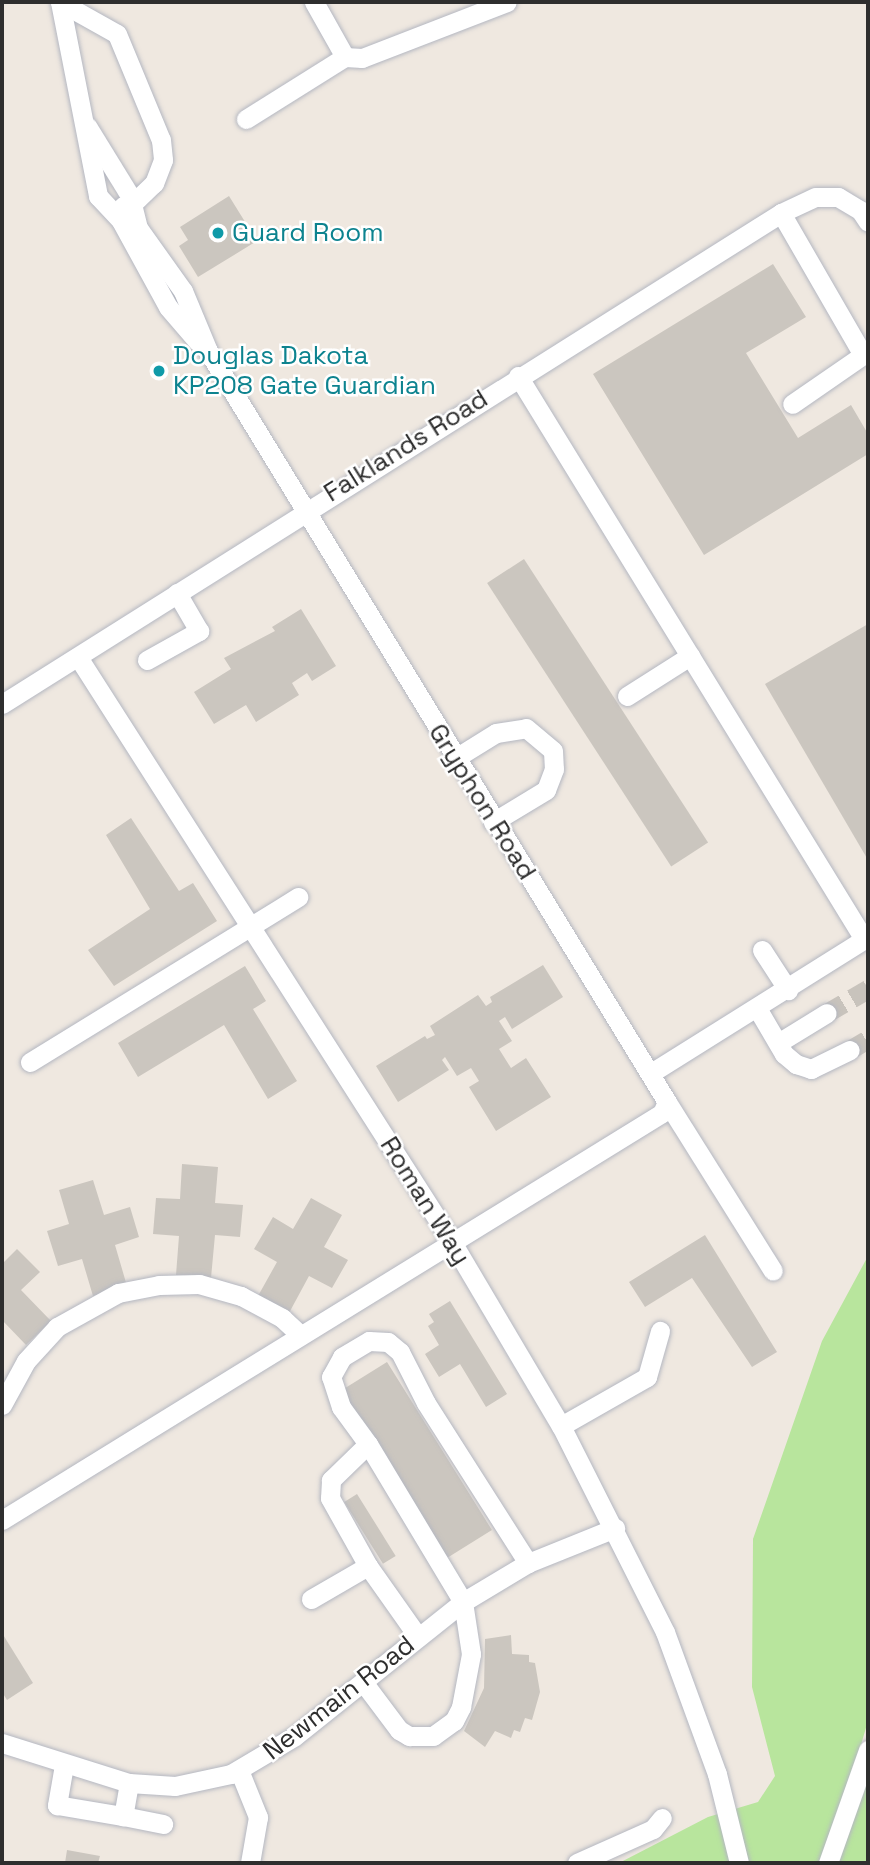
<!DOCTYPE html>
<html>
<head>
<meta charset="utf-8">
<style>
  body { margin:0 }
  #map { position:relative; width:870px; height:1865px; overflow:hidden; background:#efe8e0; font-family:"Space Grotesk",sans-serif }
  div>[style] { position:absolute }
  .green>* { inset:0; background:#b8e59d }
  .building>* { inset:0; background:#cbc6bf; transform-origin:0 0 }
  .minor-tunnel>* { height:19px; margin-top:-9.5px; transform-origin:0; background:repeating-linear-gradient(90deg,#c8c3bc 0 19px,transparent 0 29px) }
  .roads { filter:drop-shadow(0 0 2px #b4b7c1) drop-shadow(0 0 2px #b4b7c1) }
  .minor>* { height:19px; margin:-9.5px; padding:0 9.5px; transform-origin:9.5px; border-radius:9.5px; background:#fff }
  .dots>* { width:19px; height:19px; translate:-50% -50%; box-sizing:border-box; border:4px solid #fff; border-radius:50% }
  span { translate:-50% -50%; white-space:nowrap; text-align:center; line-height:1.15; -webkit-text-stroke:5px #fff; paint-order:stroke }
  .culture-label { font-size:26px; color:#0d838f }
  .left { translate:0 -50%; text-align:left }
  .street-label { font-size:26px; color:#2e2e2e }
  .frame { position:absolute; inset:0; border:4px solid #2e2e2e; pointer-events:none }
</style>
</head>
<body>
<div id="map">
  <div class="green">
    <div style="clip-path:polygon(868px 1256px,868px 1721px,860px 1748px,868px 1751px,868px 1863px,619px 1863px,708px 1817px,758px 1802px,775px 1776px,752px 1687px,753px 1539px,822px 1341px)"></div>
  </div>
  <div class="building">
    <div style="clip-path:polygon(229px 196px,257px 241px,198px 277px,179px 246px,188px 240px,180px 227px)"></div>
    <div style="clip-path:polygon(773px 264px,806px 317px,746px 353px,798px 438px,851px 405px,868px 434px,868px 454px,704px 555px,593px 374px)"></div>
    <div style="left:524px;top:559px;width:338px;height:44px;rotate:57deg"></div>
    <div style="clip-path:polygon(301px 609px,336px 666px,312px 681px,307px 673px,292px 683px,299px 695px,256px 722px,246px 705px,214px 724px,194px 692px,231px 669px,224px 658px,275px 631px,272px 627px)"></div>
    <div style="clip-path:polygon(868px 624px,868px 860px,765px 684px)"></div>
    <div style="clip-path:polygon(131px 818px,179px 891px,193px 883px,217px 921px,114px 986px,88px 950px,150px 909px,106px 835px)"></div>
    <div style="clip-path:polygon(543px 965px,563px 997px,512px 1029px,505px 1017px,499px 1021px,512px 1041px,499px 1049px,511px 1068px,526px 1058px,551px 1097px,496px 1131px,469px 1087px,479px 1081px,471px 1068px,457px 1076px,445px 1057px,442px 1060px,449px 1070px,398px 1102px,376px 1066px,425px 1036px,427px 1039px,435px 1035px,430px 1026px,478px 995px,486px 1006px,492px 1002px,490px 997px)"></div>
    <div style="clip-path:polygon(245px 966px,266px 1001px,253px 1009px,297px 1081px,268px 1099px,224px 1025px,138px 1077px,118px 1043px)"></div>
    <div style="clip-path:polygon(182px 1164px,218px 1167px,215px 1203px,243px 1205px,240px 1237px,215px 1235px,211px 1278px,176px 1275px,179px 1236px,153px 1234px,156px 1198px,180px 1199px)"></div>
    <div style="clip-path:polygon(93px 1180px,104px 1215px,130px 1207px,139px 1237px,115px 1245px,127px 1286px,93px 1296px,82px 1259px,58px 1266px,47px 1231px,69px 1224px,59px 1190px)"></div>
    <div style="clip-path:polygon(311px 1198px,342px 1215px,324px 1247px,348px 1260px,332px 1288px,309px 1276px,289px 1313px,258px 1296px,277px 1262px,254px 1249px,273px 1217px,293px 1229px)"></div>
    <div style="clip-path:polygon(705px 1235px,777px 1352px,752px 1367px,692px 1278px,645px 1307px,629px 1282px)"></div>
    <div style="clip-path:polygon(17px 1249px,40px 1272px,21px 1290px,51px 1321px,26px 1345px,2px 1320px,2px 1264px)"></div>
    <div style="clip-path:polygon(450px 1301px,507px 1394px,486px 1407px,460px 1364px,439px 1377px,425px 1354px,439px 1345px,428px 1326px,434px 1322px,429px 1314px)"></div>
    <div style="left:387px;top:1362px;width:198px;height:53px;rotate:58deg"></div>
    <div style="left:357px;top:1494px;width:73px;height:15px;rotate:58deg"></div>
    <div style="clip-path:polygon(2px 1633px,33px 1683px,7px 1700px,2px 1692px)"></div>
    <div style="clip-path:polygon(511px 1635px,512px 1654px,529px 1655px,529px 1662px,535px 1663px,540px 1692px,532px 1720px,525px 1718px,520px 1732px,514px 1730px,511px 1738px,495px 1731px,485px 1747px,464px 1731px,484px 1688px,485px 1639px)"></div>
    <div style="clip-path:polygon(67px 1850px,100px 1856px,98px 1863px,65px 1863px)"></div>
  </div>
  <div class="minor-tunnel">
    <div style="left:827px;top:1013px;width:48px;rotate:-30.3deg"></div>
    <div style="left:850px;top:1050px;width:21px;rotate:-31deg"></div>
  </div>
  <div class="roads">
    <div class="minor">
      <div style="left:60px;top:2px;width:198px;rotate:78.9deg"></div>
      <div style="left:98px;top:196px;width:34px;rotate:47deg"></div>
      <div style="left:121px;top:221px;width:98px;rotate:61.3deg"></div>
      <div style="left:168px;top:307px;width:46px;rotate:49.4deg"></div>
      <div style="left:60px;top:2px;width:65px;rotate:29.3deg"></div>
      <div style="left:117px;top:34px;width:115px;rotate:67.5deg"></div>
      <div style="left:161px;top:140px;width:20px;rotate:84deg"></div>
      <div style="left:163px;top:160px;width:25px;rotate:111deg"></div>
      <div style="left:154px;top:183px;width:32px;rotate:136deg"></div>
      <div style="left:131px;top:205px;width:8px;rotate:173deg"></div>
      <div style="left:314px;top:2px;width:63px;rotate:60.6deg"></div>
      <div style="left:345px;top:57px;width:17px;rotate:3deg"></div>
      <div style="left:362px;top:58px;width:155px;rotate:-21.1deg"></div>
      <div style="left:246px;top:119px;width:117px;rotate:-32.1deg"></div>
      <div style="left:781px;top:213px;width:164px;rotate:60deg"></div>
      <div style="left:863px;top:355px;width:86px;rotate:145.4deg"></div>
      <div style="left:518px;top:376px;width:661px;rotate:58.43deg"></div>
      <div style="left:78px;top:657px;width:694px;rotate:57.41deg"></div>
      <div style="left:452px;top:1242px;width:214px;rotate:59.4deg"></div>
      <div style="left:561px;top:1426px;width:231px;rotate:63.2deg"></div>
      <div style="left:665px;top:1632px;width:151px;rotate:69.9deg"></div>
      <div style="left:717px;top:1774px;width:92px;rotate:76.1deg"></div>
      <div style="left:147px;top:660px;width:60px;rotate:-29.1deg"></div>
      <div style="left:199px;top:631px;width:44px;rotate:-120.1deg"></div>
      <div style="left:627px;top:696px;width:75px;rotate:-32.4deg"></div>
      <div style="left:2px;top:704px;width:921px;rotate:-32.22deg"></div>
      <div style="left:781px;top:213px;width:38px;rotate:-25deg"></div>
      <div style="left:816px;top:197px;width:22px"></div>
      <div style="left:838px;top:197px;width:26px;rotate:31deg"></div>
      <div style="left:860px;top:210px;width:14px;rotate:56deg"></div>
      <div style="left:454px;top:759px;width:49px;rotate:-31.8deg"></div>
      <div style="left:496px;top:733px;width:30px;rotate:-9deg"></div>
      <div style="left:526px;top:728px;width:35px;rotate:40deg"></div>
      <div style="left:553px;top:751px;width:18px;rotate:87deg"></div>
      <div style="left:554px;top:769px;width:22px;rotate:111deg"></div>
      <div style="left:546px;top:790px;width:62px;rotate:148.9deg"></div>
      <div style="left:762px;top:950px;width:48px;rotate:57deg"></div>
      <div style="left:757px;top:1008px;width:53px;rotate:59.6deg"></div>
      <div style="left:784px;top:1054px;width:16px;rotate:40deg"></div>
      <div style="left:796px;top:1064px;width:16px;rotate:18deg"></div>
      <div style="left:811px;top:1069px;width:43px;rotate:-26deg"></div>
      <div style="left:778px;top:1043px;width:57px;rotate:-31.5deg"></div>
      <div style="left:30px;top:1062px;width:315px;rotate:-31.6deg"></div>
      <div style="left:651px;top:1073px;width:256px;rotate:-32.1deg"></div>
      <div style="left:667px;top:1102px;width:199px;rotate:57.9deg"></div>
      <div style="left:2px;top:1405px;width:50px;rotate:-61.4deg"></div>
      <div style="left:26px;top:1361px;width:46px;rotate:-47.6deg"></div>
      <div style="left:57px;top:1327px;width:70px;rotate:-29.1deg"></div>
      <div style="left:118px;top:1293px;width:42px;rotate:-11deg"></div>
      <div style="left:159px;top:1285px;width:40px;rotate:-1.4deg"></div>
      <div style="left:199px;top:1284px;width:44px;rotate:15.9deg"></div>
      <div style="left:241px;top:1296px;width:47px;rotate:28.2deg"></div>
      <div style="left:282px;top:1318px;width:25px;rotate:43deg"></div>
      <div style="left:561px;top:1426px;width:99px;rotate:-29.7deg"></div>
      <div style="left:647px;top:1377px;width:48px;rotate:-74.2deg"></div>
      <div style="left:368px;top:1444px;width:52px;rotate:135.8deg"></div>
      <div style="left:331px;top:1480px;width:18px;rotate:93deg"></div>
      <div style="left:330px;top:1498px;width:78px;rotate:60.8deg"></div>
      <div style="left:368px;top:1566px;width:87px;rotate:54.8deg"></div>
      <div style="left:2px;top:1520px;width:775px;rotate:-31.66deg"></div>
      <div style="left:662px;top:1113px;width:12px;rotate:-66deg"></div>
      <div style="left:667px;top:1102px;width:880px;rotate:-121.43deg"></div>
      <div style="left:208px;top:351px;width:65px;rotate:-112.6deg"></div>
      <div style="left:183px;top:291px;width:77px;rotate:-125.5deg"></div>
      <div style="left:138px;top:228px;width:33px;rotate:-104deg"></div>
      <div style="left:130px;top:196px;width:82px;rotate:-121.6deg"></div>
      <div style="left:311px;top:1599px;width:66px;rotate:-30.1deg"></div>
      <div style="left:363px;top:1682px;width:60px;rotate:53.1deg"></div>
      <div style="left:399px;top:1730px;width:12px;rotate:31deg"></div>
      <div style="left:409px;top:1736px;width:24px"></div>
      <div style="left:433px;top:1736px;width:26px;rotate:-36deg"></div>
      <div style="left:454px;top:1721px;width:16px;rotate:-63deg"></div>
      <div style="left:461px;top:1707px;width:54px;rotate:-79.3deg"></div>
      <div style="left:471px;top:1654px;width:53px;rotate:-98.7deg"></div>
      <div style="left:463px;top:1602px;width:184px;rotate:-121deg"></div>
      <div style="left:368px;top:1444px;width:46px;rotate:-126.1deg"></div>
      <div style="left:341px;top:1407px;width:32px;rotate:-108deg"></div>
      <div style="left:331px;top:1377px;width:23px;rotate:-61deg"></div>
      <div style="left:342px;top:1357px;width:31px;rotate:-31deg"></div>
      <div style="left:369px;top:1341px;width:19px;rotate:3deg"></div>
      <div style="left:388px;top:1342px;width:16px;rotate:40deg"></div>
      <div style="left:400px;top:1352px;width:57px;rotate:63deg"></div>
      <div style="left:426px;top:1403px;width:190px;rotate:57.5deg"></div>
      <div style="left:2px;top:1743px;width:133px;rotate:17.5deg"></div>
      <div style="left:129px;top:1783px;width:46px;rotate:3.7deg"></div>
      <div style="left:175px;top:1786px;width:57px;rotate:-12.1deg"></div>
      <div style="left:231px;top:1774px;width:74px;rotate:-30.7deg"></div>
      <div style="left:295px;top:1736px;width:215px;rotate:-38.6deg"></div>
      <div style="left:463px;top:1602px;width:76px;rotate:-31deg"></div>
      <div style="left:528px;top:1563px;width:94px;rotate:-21.9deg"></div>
      <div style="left:64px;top:1765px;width:41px;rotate:99.9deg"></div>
      <div style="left:57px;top:1805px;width:67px;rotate:9.5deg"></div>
      <div style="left:239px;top:1770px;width:51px;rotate:68deg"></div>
      <div style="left:258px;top:1817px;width:47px;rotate:99.9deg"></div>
      <div style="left:129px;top:1783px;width:34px;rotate:100deg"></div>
      <div style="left:123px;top:1816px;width:41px;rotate:11.3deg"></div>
      <div style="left:577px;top:1863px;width:83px;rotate:-24.1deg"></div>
      <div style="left:653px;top:1829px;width:14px;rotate:-51deg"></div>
      <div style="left:828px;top:1863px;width:120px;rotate:-70.5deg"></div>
    </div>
  </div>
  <div class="dots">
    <div style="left:218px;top:233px;background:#0f9aa8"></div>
    <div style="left:159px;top:371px;background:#0f9aa8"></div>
  </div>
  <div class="culture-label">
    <span class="left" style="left:232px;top:233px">Guard Room</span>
    <span class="left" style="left:173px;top:371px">Douglas Dakota<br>KP208 Gate Guardian</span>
  </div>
  <div class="street-label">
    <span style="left:406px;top:446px;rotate:-32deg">Falklands Road</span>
    <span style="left:482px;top:802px;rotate:58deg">Gryphon Road</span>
    <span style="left:425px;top:1201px;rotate:58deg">Roman Way</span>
    <span style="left:339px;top:1698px;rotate:-38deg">Newmain Road</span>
  </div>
  <div class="frame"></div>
</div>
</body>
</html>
